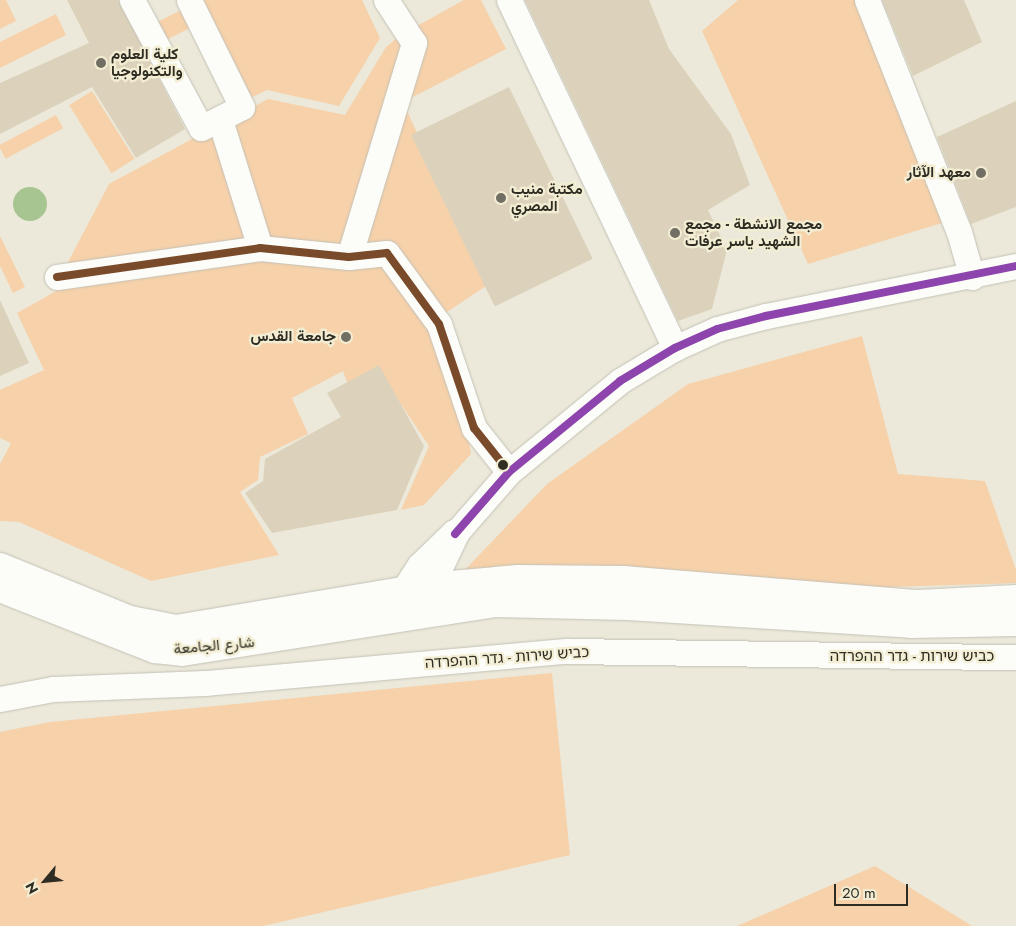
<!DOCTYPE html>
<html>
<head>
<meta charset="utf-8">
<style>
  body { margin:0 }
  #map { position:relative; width:1016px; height:926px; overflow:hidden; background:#ece9da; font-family:Jost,Vazirmatn,"Noto Sans Hebrew",sans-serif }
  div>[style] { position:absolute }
  .green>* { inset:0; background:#f6d1aa; transform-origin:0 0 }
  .water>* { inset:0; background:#a6c590 }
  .round { border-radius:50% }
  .building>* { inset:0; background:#dcd2bc; transform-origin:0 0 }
  .roads { filter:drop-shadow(0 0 1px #c3c1b6) drop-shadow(0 0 1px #c3c1b6) }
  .minor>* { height:25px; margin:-12.5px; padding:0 12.5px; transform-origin:12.5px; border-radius:12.5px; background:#fcfcf9 }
  .tertiary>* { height:28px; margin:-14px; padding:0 14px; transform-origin:14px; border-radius:14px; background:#fcfcf9 }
  .secondary>* { height:28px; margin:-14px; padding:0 14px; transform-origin:14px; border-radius:14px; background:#fcfcf9 }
  .bus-1>* { height:8px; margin:-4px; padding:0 4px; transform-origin:4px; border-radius:4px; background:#7a4b2a }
  .bus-2>* { height:8px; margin:-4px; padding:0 4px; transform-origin:4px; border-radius:4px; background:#8e44ad }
  .dots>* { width:14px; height:14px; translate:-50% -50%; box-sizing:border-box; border:2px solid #f3eed3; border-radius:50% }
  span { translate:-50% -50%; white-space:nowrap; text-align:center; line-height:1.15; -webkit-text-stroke:4.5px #f3eed3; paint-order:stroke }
  .poi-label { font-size:15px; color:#2f2d23; font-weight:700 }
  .left { translate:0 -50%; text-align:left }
  .right { translate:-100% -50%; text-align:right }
  .street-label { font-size:15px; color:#2f2d23 }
  .north { position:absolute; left:20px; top:856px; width:50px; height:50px; -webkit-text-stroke:4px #f3eed3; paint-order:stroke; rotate:242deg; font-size:14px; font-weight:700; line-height:20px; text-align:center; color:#2f2d23 }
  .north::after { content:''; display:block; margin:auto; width:18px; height:22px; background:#2f2d23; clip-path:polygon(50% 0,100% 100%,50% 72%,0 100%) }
  .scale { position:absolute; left:834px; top:884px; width:74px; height:22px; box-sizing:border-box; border:2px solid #2f2d23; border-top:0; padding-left:6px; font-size:15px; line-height:18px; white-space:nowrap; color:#2f2d23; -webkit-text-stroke:4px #f3eed3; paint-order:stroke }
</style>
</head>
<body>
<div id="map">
  <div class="green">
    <div style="clip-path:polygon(0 0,6px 0,16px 21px,0 29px)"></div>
    <div style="clip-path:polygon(196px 0,362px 0,380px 38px,339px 106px,267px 90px,244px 101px)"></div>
    <div style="clip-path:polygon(464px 0,481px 0,506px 49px,405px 101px,413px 28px)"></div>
    <div style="clip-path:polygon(738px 0,856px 0,945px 222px,808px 264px,702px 31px)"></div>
    <div style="left:185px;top:8px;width:20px;height:36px;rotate:63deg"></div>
    <div style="clip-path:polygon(56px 14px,66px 35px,0 68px,0 42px)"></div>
    <div style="clip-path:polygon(402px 34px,407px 43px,345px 252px,265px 242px,227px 121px,268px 99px,345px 115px,386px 47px)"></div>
    <div style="left:92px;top:91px;width:80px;height:27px;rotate:58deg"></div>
    <div style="clip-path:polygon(404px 104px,486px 286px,441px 316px,389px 249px,356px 250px)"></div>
    <div style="left:56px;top:115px;width:15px;height:65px;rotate:62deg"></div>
    <div style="clip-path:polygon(216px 126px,251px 238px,66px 266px,109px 184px)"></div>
    <div style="clip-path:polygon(0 236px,25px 287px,13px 293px,0 266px)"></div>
    <div style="clip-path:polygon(265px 259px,382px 266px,430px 330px,467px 430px,471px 454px,424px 505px,401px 510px,429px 446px,378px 370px,348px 385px,343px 371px,292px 398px,308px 434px,260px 457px,258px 480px,240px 492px,279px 555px,151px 581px,19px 522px,0 521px,0 464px,11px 443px,0 438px,0 390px,44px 370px,17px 313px,67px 285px)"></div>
    <div style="clip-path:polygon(862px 336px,898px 474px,985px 481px,1016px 570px,1016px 583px,763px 591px,460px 575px,547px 484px,688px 384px)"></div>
    <div style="clip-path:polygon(552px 673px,570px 855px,263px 926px,0 926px,0 732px,50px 722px)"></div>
    <div style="clip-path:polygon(875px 866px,972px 926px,737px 926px)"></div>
  </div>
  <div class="water">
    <div class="round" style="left:13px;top:187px;width:34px;height:34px"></div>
  </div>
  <div class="building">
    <div style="clip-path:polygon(67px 0,118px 0,185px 129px,136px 158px,92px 87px,0 134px,0 83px,89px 43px)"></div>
    <div style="clip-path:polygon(525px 0,649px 0,669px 49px,731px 134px,750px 185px,708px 210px,727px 250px,712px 309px,678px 321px)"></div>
    <div style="clip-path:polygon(882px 0,964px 0,982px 42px,913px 76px)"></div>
    <div style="left:509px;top:87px;width:191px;height:109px;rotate:64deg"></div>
    <div style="clip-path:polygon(1016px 101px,1016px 207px,971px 224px,937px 137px)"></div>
    <div style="clip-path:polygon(0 300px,29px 363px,0 376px)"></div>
    <div style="clip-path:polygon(379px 365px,424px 446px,397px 510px,272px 533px,245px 493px,263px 481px,265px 459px,341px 417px,327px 393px)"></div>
  </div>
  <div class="roads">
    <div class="minor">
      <div style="left:132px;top:0;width:145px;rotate:61.7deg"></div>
      <div style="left:201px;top:128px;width:46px;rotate:-27.1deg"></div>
      <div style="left:242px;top:107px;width:119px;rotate:-116.4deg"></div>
      <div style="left:509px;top:0;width:386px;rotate:64.5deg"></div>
      <div style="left:867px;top:0;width:250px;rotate:68.4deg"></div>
      <div style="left:959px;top:232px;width:47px;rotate:73.9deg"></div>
      <div style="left:220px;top:120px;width:134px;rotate:72.6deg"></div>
      <div style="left:349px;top:257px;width:224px;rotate:-73.1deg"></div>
      <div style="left:414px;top:43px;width:51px;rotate:-123.1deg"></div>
      <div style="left:57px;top:277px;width:205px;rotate:-8.1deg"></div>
      <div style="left:260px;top:248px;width:89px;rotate:5.8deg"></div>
      <div style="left:349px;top:257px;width:38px;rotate:-6deg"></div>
      <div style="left:387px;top:253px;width:88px;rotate:53.8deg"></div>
      <div style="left:439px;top:324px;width:110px;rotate:71.4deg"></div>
      <div style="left:474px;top:428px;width:56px;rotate:51.5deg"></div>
      <div style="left:455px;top:534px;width:82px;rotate:-48.9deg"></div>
      <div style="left:509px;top:472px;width:144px;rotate:-39.3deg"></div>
      <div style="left:620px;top:381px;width:64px;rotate:-31deg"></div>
      <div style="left:675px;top:348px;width:46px;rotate:-24.3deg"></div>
      <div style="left:717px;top:329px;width:51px;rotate:-14.9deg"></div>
      <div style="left:766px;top:316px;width:255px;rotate:-11.3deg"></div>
      <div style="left:0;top:699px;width:54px;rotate:-10.7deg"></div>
      <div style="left:53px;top:689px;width:152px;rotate:-2.3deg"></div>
      <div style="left:205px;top:683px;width:363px;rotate:-5.1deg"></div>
      <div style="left:567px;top:651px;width:449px;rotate:0.8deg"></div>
    </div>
    <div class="tertiary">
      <div style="left:455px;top:534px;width:44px;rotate:115.4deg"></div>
      <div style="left:436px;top:574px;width:50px;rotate:125.3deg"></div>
      <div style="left:407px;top:615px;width:22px;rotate:-98deg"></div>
      <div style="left:404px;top:593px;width:31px;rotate:-57deg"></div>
      <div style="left:421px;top:567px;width:47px;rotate:-44.1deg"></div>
    </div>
    <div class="secondary">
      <div style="left:0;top:567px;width:140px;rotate:22.2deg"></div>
      <div style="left:130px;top:620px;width:47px;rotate:11.1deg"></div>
      <div style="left:176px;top:629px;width:255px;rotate:-9.5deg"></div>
      <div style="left:428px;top:587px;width:90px;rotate:-5.1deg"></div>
      <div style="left:518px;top:579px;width:105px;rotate:0.5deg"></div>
      <div style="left:623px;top:580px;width:296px;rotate:4.7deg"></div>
      <div style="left:918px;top:604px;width:98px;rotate:-2.9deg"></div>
      <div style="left:0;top:588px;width:167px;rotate:21.5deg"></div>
      <div style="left:155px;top:649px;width:27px;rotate:6deg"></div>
      <div style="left:182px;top:652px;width:317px;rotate:-8.9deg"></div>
      <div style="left:495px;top:603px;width:133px;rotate:1.3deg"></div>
      <div style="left:628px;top:606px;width:284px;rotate:3.6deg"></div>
      <div style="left:911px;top:624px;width:105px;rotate:-1.1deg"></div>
    </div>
  </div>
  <div class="bus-1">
    <div style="left:57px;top:277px;width:205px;rotate:-8.1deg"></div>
    <div style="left:260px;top:248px;width:89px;rotate:5.8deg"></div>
    <div style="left:349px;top:257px;width:38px;rotate:-6deg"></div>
    <div style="left:387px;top:253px;width:88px;rotate:53.8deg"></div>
    <div style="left:439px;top:324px;width:110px;rotate:71.4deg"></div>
    <div style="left:474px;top:428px;width:56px;rotate:51.5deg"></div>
  </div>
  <div class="bus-2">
    <div style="left:455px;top:534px;width:82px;rotate:-48.9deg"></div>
    <div style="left:509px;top:472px;width:144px;rotate:-39.3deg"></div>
    <div style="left:620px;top:381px;width:64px;rotate:-31deg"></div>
    <div style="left:675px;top:348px;width:46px;rotate:-24.3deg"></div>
    <div style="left:717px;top:329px;width:51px;rotate:-14.9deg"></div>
    <div style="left:766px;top:316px;width:255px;rotate:-11.3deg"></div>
  </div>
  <div class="dots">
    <div style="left:101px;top:63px;background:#716f63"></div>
    <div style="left:981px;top:173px;background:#716f63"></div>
    <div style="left:501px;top:198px;background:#716f63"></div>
    <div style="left:675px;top:233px;background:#716f63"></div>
    <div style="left:346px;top:337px;background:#716f63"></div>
    <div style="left:503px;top:465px;background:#2f2d23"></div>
  </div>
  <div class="poi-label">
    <span class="left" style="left:111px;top:63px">كلية العلوم<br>والتكنولوجيا</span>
    <span class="right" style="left:971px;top:173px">معهد الآثار</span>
    <span class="left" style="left:511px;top:198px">مكتبة منيب<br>المصري</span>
    <span class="left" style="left:685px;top:233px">مجمع الانشطة - مجمع<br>الشهيد ياسر عرفات</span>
    <span class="right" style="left:336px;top:337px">جامعة القدس</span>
  </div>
  <div class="street-label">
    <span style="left:214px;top:646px;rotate:-5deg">شارع الجامعة</span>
    <span style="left:912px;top:657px">כביש שירות - גדר ההפרדה</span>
    <span style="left:507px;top:658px;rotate:-4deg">כביש שירות - גדר ההפרדה</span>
  </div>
  <div class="north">N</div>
  <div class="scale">20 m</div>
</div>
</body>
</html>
